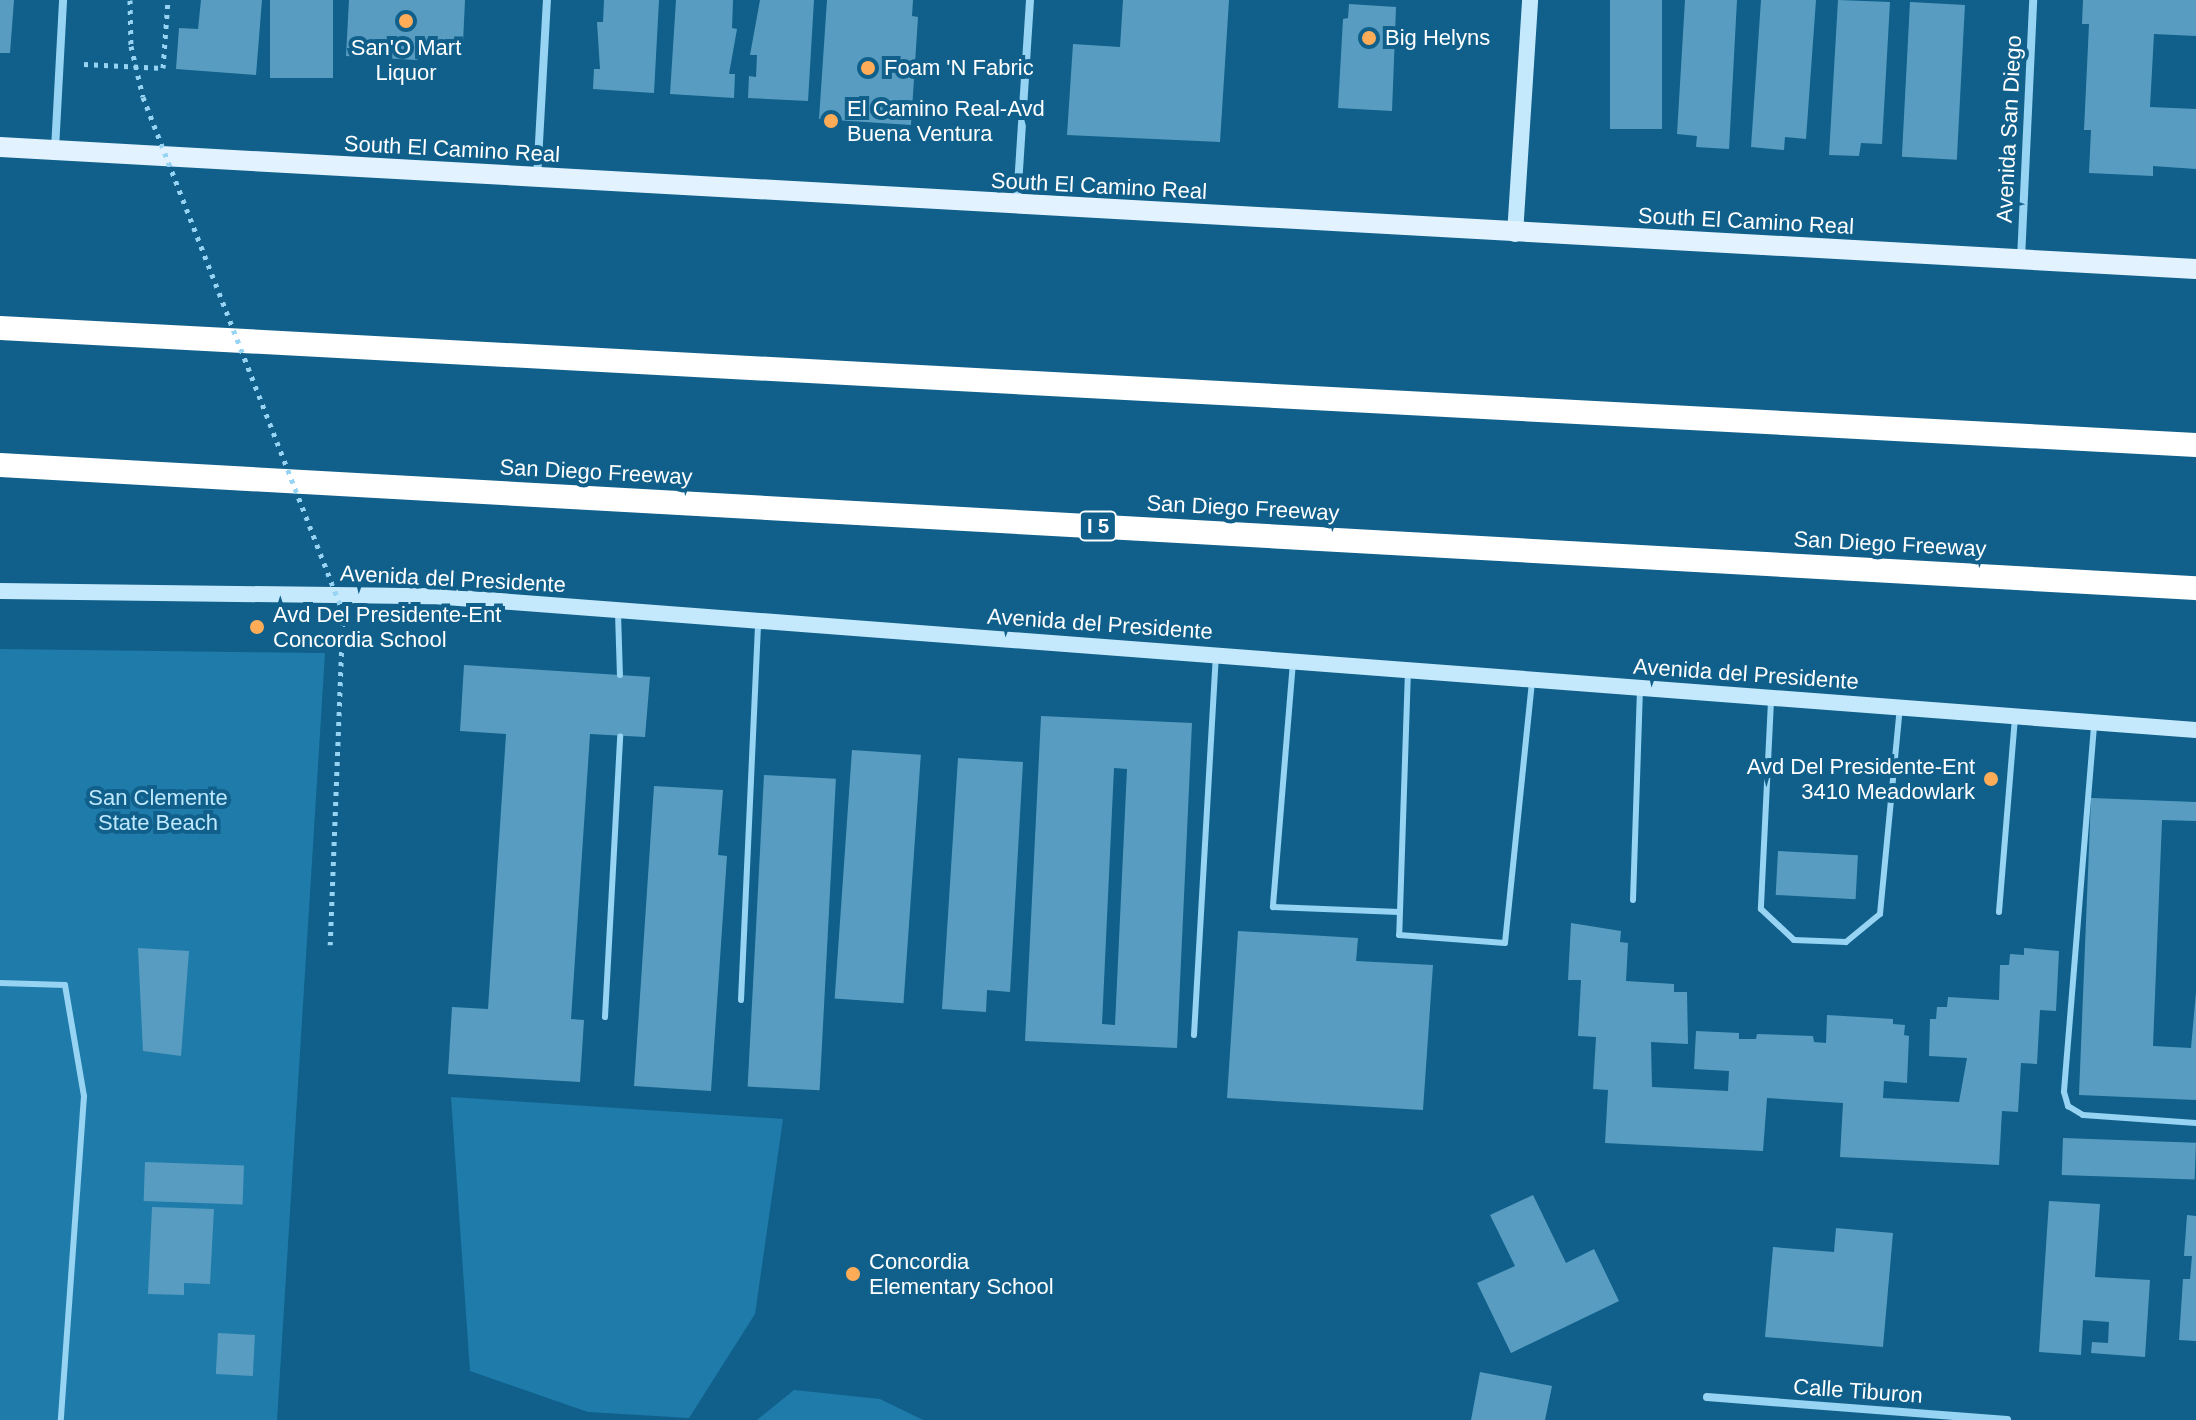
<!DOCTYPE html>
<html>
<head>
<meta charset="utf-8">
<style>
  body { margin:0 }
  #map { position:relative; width:2196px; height:1420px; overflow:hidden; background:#10608b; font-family:Arial,sans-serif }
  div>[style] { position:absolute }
  .green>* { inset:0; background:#1f7ba9 }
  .building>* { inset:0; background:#589dc1; transform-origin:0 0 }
  .path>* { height:5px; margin-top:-2.5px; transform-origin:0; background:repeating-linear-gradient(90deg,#97d3f2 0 4px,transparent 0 10px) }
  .lane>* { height:6px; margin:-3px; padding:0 3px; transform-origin:3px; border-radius:3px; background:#97d3f2 }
  .street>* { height:8px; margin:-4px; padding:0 4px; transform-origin:4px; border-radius:4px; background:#97d3f2 }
  .secondary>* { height:16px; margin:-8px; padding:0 8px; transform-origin:8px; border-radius:8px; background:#c5e9fc }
  .primary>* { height:20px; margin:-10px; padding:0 10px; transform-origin:10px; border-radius:10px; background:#e2f3ff }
  .highway>* { height:24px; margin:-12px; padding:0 12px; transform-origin:12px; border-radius:12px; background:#fff }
  .path-bridge>* { height:5px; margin-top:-2.5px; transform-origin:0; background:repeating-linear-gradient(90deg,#97d3f2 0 4px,transparent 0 10px) }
  .dots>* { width:22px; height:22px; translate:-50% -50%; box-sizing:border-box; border:4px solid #10608b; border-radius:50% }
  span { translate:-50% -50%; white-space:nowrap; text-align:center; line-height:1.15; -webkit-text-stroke:8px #10608b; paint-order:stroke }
  .shield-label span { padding:2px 6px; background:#10608b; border:2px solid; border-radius:6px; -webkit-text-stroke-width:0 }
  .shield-label { font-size:20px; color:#fff; font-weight:700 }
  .poi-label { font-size:22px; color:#fff }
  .left { translate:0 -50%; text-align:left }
  .right { translate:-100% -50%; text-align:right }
  .street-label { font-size:22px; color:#fff }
  .park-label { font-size:22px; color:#bee8fd }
</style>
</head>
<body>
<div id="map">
  <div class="green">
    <div style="clip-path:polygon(0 649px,325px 653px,277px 1420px,0 1420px)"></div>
    <div style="clip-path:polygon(451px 1097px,783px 1119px,755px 1314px,689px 1418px,588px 1412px,470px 1371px)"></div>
    <div style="clip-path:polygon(794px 1390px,880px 1399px,923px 1420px,757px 1420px)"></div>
  </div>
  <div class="building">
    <div style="clip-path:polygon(0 0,14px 0,10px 53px,0 53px)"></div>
    <div style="clip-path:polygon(201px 0,262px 0,256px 75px,176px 69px,179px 28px,198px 29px)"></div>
    <div style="left:270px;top:0;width:63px;height:78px"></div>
    <div style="clip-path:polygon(349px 0,465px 0,463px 42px,416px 60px,346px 56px)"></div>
    <div style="clip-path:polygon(604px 0,659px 0,654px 93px,593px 89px,594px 69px,600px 69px,597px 22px,603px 22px)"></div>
    <div style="clip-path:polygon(676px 0,733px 0,732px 28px,737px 29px,729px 74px,735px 74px,734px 98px,670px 94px)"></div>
    <div style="clip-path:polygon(760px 0,814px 0,808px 101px,748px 98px,749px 76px,756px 77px,757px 55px,750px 55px)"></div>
    <div style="clip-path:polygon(827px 0,913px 0,912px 16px,918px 17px,911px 125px,819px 119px)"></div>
    <div style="clip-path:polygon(1123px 0,1229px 0,1220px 142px,1067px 135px,1073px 44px,1120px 47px)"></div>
    <div style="left:1610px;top:0;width:52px;height:129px"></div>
    <div style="clip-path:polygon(1685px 0,1737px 0,1729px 149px,1696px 147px,1697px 136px,1677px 134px)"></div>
    <div style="clip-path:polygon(1761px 0,1816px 0,1806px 139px,1785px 137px,1784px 150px,1751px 147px)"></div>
    <div style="clip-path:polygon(1838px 0,1890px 2px,1882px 144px,1861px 143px,1859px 156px,1829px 155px)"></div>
    <div style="clip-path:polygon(2083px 0,2196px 0,2196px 36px,2154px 34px,2150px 107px,2196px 109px,2196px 169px,2153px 166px,2153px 176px,2089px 173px,2091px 130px,2084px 130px,2089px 24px,2082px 24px)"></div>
    <div style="left:1910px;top:2px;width:55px;height:155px;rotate:3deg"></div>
    <div style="clip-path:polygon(1349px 4px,1396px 7px,1392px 111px,1338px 108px,1343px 19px,1348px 18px)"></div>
    <div style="clip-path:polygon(464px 665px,650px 677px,645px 737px,590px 734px,571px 1019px,584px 1020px,580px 1082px,448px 1074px,452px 1007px,488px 1009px,506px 734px,460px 731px)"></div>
    <div style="clip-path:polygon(evenodd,1041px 716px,1192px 723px,1177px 1048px,1025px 1041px,1041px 716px,1114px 768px,1127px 769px,1115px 1025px,1102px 1024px,1114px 768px)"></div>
    <div style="left:852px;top:750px;width:69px;height:249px;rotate:4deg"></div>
    <div style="clip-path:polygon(958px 758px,1023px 762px,1010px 992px,987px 990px,986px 1012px,942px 1009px)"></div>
    <div style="left:764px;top:775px;width:72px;height:312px;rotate:3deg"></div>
    <div style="clip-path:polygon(654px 786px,723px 790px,718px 855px,727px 856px,711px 1091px,634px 1086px)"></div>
    <div style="clip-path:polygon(2091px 798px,2196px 802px,2196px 821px,2162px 820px,2153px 1046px,2191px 1048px,2196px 992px,2196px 1100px,2079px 1095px)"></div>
    <div style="left:1778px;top:851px;width:80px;height:44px;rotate:3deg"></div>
    <div style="clip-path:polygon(1571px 923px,1621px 931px,1620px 942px,1628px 943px,1626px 981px,1674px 984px,1674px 992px,1687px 992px,1688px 1044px,1651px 1042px,1652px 1087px,1728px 1091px,1729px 1071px,1694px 1069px,1696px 1031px,1739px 1033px,1739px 1039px,1756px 1039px,1757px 1034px,1813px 1036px,1814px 1042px,1826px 1043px,1827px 1015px,1893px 1019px,1893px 1024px,1905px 1025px,1904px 1035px,1909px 1036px,1907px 1083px,1884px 1081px,1883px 1098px,1959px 1102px,1967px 1058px,1929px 1056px,1930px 1019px,1936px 1019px,1937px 1007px,1947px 1007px,1948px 997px,1999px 1000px,2000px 965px,2009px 965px,2010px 954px,2024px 955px,2024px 948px,2059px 951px,2056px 1011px,2040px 1010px,2037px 1064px,2021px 1063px,2018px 1112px,2002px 1111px,1999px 1165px,1840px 1157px,1843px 1103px,1767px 1098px,1763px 1151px,1605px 1143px,1608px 1090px,1593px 1089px,1596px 1037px,1578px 1036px,1581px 980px,1568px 980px)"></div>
    <div style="clip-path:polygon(1238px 931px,1358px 938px,1356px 961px,1433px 965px,1423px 1110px,1227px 1098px)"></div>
    <div style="clip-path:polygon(138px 948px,189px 951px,181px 1056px,143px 1051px)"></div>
    <div style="left:2063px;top:1138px;width:133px;height:37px;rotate:2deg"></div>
    <div style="left:145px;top:1162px;width:99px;height:39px;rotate:2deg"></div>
    <div style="clip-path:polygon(1533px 1195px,1566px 1263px,1594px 1249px,1619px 1301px,1511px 1353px,1477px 1283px,1515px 1266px,1490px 1215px)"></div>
    <div style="clip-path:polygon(2049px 1201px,2100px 1204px,2095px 1277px,2150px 1280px,2145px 1357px,2091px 1353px,2092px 1342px,2108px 1343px,2109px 1322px,2083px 1320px,2081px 1355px,2039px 1352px)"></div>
    <div style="clip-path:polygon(152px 1207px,214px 1209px,210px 1284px,184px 1283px,184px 1295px,148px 1294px)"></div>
    <div style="clip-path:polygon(2187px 1215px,2196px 1216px,2196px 1341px,2179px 1340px,2183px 1279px,2190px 1279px,2192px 1256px,2184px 1256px)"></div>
    <div style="clip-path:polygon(1836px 1228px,1893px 1233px,1883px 1347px,1765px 1337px,1773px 1247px,1834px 1252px)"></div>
    <div style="left:218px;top:1333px;width:37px;height:41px;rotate:3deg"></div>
    <div style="clip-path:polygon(1480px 1372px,1552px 1386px,1545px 1420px,1471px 1420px)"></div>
  </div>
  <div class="path">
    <div style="left:84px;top:64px;width:79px;rotate:2.9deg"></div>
    <div style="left:163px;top:68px;width:68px;rotate:-85.8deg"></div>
  </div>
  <div class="lane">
    <div style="left:618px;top:613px;width:62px;rotate:88.2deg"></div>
    <div style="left:1293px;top:662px;width:246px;rotate:94.7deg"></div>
    <div style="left:1273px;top:907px;width:126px;rotate:2.3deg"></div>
    <div style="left:1408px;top:670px;width:265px;rotate:91.9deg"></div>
    <div style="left:1399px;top:935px;width:106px;rotate:4.3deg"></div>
    <div style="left:1505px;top:943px;width:262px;rotate:-84.1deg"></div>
    <div style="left:1771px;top:701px;width:208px;rotate:92.8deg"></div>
    <div style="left:1761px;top:909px;width:45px;rotate:43.2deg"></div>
    <div style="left:1794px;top:940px;width:52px;rotate:2.2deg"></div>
    <div style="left:1846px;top:942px;width:44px;rotate:-39.5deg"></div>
    <div style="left:1880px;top:914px;width:207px;rotate:-84.5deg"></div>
    <div style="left:2094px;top:726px;width:367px;rotate:94.7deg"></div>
    <div style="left:2064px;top:1092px;width:15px;rotate:74deg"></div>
    <div style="left:2068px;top:1106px;width:17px;rotate:31deg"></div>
    <div style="left:2083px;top:1115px;width:113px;rotate:4deg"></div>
    <div style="left:1633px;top:900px;width:212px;rotate:-88.1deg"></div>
    <div style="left:1999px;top:912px;width:194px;rotate:-85.3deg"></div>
    <div style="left:0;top:983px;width:65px;rotate:1.8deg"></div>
    <div style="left:65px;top:985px;width:113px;rotate:80.3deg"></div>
    <div style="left:84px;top:1096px;width:325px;rotate:94.1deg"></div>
    <div style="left:741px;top:1000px;width:376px;rotate:-87.4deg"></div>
    <div style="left:605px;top:1017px;width:281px;rotate:-86.9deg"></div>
    <div style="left:1194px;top:1035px;width:377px;rotate:-86.7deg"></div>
  </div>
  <div class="street">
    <div style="left:55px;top:149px;width:149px;rotate:-86.9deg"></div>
    <div style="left:537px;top:178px;width:178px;rotate:-86.8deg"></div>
    <div style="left:1017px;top:201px;width:201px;rotate:-86.3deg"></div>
    <div style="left:2021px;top:259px;width:259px;rotate:-87.3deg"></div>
    <div style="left:1707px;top:1397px;width:301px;rotate:4.4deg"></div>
  </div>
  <div class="secondary">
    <div style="left:1515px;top:234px;width:234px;rotate:-86.3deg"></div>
    <div style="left:0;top:591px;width:433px;rotate:0.7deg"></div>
    <div style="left:433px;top:596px;width:1768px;rotate:4.35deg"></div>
  </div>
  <div class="primary">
    <div style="left:0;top:147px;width:2199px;rotate:3.18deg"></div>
  </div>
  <div class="highway">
    <div style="left:0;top:328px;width:2199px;rotate:3.05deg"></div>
    <div style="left:0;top:465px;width:2199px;rotate:3.21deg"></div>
  </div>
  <div class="path-bridge">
    <div style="left:130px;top:0;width:46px;rotate:88.8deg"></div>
    <div style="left:131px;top:46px;width:52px;rotate:76.8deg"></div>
    <div style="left:143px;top:97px;width:552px;rotate:68.78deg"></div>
    <div style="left:343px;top:612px;width:333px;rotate:92.2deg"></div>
  </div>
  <div class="dots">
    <div style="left:406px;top:21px;background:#ffac58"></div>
    <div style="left:1369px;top:38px;background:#ffac58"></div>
    <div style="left:868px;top:68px;background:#ffac58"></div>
    <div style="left:831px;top:121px;background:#ffac58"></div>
    <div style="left:257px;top:627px;background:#ffac58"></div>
    <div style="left:1991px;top:779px;background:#ffac58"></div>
    <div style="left:853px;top:1274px;background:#ffac58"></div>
  </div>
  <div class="shield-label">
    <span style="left:1098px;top:526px">I 5</span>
  </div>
  <div class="poi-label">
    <span class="left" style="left:1385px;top:38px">Big Helyns</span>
    <span style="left:406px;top:60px">San'O Mart<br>Liquor</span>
    <span class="left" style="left:884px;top:68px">Foam 'N Fabric</span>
    <span class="left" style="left:847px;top:121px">El Camino Real-Avd<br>Buena Ventura</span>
    <span class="left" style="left:273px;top:627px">Avd Del Presidente-Ent<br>Concordia School</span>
    <span class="right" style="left:1975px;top:779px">Avd Del Presidente-Ent<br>3410 Meadowlark</span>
    <span class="left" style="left:869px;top:1274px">Concordia<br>Elementary School</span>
  </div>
  <div class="street-label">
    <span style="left:2009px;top:129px;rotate:-87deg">Avenida San Diego</span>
    <span style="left:452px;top:149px;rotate:3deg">South El Camino Real</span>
    <span style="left:1099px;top:186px;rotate:3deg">South El Camino Real</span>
    <span style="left:1746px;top:221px;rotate:3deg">South El Camino Real</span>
    <span style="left:596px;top:472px;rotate:3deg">San Diego Freeway</span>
    <span style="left:1243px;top:508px;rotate:3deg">San Diego Freeway</span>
    <span style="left:1890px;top:544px;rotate:3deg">San Diego Freeway</span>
    <span style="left:453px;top:579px;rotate:3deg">Avenida del Presidente</span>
    <span style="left:1100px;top:624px;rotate:4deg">Avenida del Presidente</span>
    <span style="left:1746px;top:674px;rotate:4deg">Avenida del Presidente</span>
    <span style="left:1858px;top:1391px;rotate:4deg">Calle Tiburon</span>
  </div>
  <div class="park-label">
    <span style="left:158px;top:810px">San Clemente<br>State Beach</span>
  </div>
</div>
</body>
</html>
